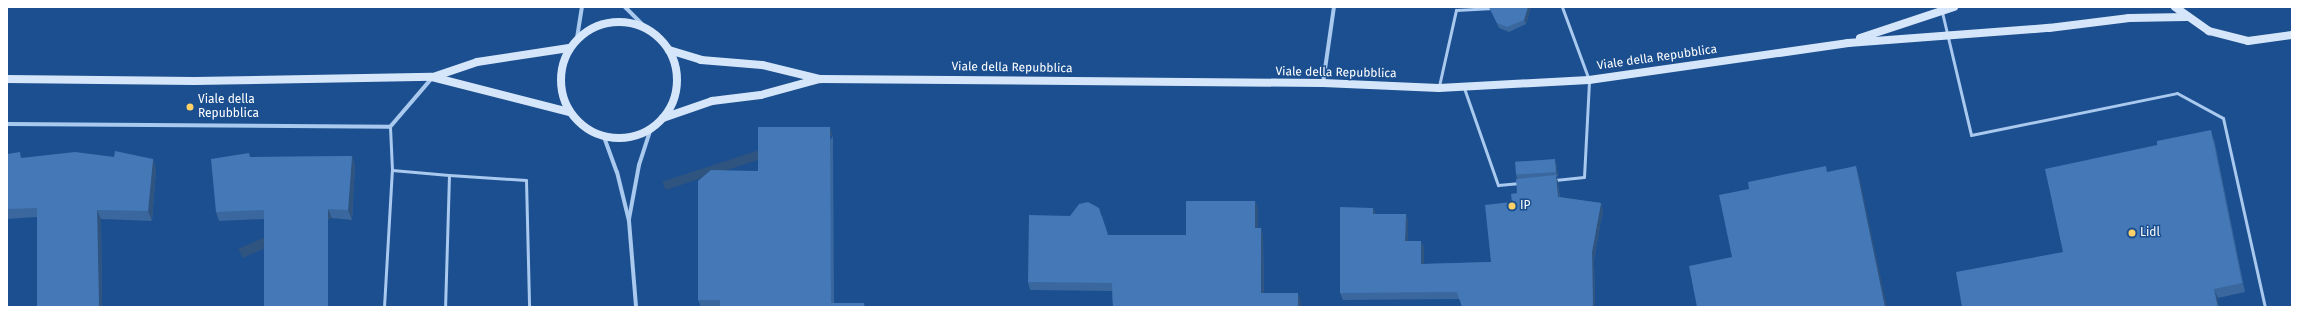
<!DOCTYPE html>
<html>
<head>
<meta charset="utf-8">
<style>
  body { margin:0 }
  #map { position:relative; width:2299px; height:314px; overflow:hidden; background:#1b4f8f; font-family:"Fira Sans",sans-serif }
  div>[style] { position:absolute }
  .service>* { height:3px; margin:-1.5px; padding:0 1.5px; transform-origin:1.5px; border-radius:1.5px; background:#a9c9ee }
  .minor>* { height:4px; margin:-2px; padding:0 2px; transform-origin:2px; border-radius:2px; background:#a9c9ee }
  .secondary>* { height:8px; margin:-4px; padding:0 4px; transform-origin:4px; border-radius:4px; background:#d6e6fa }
  .secondary>.ring { margin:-4px; padding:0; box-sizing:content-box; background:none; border:8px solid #d6e6fa; border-radius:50% }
  .wall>* { inset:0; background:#3a679d }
  .shaded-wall>* { inset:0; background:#305480; transform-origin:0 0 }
  .building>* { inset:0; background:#4478b7; transform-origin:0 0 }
  .dots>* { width:11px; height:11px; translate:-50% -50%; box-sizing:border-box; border:2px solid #1b4f8f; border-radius:50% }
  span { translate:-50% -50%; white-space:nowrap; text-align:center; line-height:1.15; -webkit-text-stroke:3px #1b4f8f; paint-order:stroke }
  .street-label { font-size:12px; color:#fff }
  .poi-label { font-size:12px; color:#fff }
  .left { translate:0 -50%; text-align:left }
  .frame { position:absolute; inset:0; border:8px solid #fff; pointer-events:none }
</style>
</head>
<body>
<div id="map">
  <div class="service">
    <div style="left:1942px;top:12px;width:126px;rotate:76.7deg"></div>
    <div style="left:1971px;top:135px;width:210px;rotate:-11.5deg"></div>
    <div style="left:2177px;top:93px;width:52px;rotate:28.5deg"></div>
    <div style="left:2223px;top:118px;width:194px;rotate:77.5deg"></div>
    <div style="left:1439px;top:86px;width:78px;rotate:-77.4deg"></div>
    <div style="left:1456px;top:10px;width:37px;rotate:-3deg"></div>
    <div style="left:1464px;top:88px;width:103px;rotate:70.7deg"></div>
    <div style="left:1498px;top:185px;width:22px;rotate:-5deg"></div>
    <div style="left:390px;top:127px;width:43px;rotate:87.3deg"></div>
    <div style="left:392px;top:170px;width:57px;rotate:5deg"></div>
    <div style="left:449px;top:175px;width:132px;rotate:91.7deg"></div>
    <div style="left:449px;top:175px;width:77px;rotate:3.7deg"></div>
    <div style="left:526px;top:180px;width:127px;rotate:88.6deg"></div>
    <div style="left:1555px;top:180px;width:29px;rotate:-6deg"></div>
    <div style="left:1584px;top:177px;width:97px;rotate:-87deg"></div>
    <div style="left:1589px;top:80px;width:78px;rotate:-110.3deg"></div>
    <div style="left:384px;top:307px;width:137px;rotate:-86.7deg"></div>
  </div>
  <div class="minor">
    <div style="left:625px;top:7px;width:27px;rotate:45deg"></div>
    <div style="left:577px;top:38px;width:31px;rotate:-81deg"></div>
    <div style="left:1323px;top:83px;width:77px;rotate:-81.8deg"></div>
    <div style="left:7px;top:124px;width:383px;rotate:0.4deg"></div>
    <div style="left:390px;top:127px;width:65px;rotate:-49.4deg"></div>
    <div style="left:604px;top:137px;width:37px;rotate:70deg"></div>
    <div style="left:617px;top:172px;width:50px;rotate:76.2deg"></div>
    <div style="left:629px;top:221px;width:86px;rotate:85.3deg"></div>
    <div style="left:629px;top:219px;width:55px;rotate:-79.5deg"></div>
    <div style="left:639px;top:165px;width:38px;rotate:-72deg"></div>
  </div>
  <div class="secondary">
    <div style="left:2175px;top:7px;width:42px;rotate:35.2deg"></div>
    <div style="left:2209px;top:31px;width:40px;rotate:14.4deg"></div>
    <div style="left:2248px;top:41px;width:44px;rotate:-7.8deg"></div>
    <div class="ring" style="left:561px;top:22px;width:108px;height:108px"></div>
    <div style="left:1860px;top:38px;width:99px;rotate:-18.3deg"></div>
    <div style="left:669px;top:50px;width:34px;rotate:17deg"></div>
    <div style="left:701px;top:60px;width:61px;rotate:4.7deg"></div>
    <div style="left:762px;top:65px;width:60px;rotate:13.6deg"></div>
    <div style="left:820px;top:79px;width:503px;rotate:0.46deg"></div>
    <div style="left:1323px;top:83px;width:116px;rotate:2.5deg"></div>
    <div style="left:1439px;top:88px;width:150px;rotate:-3.1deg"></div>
    <div style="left:1589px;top:80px;width:262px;rotate:-8.1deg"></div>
    <div style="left:1848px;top:43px;width:202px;rotate:-4.3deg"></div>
    <div style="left:2049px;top:28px;width:81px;rotate:-7.1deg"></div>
    <div style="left:2129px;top:18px;width:57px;rotate:-1deg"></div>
    <div style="left:433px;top:77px;width:46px;rotate:-18.8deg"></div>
    <div style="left:477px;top:62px;width:93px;rotate:-8.7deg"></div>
    <div style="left:7px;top:79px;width:187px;rotate:0.6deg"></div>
    <div style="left:194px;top:81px;width:238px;rotate:-1deg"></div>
    <div style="left:432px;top:77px;width:141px;rotate:14.3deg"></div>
    <div style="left:663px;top:118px;width:52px;rotate:-19.1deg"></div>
    <div style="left:712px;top:101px;width:49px;rotate:-7deg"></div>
    <div style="left:761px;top:95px;width:60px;rotate:-15.4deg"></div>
  </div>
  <div class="wall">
    <div style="clip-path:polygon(1489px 7px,1531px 7px,1526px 24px,1509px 32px,1499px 28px)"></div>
    <div style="clip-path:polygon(833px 136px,834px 303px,864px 303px,865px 307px,701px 307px,698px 300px)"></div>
    <div style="clip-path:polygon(2214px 139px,2245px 292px,2218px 298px,2063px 252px)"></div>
    <div style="clip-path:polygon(7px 154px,22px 158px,114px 157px,153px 159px,156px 169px,152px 221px,101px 219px,102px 307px,37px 307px,37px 217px,7px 219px)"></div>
    <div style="clip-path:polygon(352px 156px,355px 166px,352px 220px,332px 218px,264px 219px,219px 221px,216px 212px,251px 157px)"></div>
    <div style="clip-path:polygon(1556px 163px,1558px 176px,1556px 177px,1558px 182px,1560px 197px,1601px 203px,1603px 210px,1594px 259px,1595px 307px,1462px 307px,1460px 299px,1343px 300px,1340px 293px,1373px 208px,1376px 214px,1406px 214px,1408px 221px,1408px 241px,1421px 241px,1424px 248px,1424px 264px,1491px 262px,1512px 202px,1517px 193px,1517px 179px,1516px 175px)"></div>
    <div style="clip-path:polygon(1255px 201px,1258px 209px,1258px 228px,1261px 228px,1263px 236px,1264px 293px,1301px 301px,1301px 307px,1113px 307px,1112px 291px,1030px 290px,1028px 282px,1102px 216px,1108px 235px,1186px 235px)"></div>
  </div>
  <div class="shaded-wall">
    <div style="clip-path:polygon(1528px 7px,1531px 7px,1526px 24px,1524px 20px)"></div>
    <div style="left:830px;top:127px;width:9px;height:176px;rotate:72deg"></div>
    <div style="left:2211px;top:130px;width:9px;height:156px;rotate:72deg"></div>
    <div style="clip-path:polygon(352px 156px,355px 166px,352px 220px,348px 210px)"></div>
    <div style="clip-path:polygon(153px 159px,156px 169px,152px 221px,148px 211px)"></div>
    <div style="clip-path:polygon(1555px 159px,1556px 163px,1558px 176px,1556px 172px)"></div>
    <div style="clip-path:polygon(1856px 166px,1859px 175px,1887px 307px,1885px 307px)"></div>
    <div style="clip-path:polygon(1556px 175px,1558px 182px,1560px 204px,1558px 197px)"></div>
    <div style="clip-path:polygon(1255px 201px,1258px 209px,1258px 236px,1255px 228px)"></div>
    <div style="clip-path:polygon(1601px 203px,1603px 210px,1594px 259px,1595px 307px,1593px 307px,1592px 252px)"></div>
    <div style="clip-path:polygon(1373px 208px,1376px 215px,1373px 214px)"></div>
    <div style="left:328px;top:209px;width:10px;height:98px;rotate:66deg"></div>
    <div style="clip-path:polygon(97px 210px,101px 219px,102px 307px,99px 307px)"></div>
    <div style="clip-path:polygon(1406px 214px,1408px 221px,1408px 248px,1405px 241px)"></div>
    <div style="clip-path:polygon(1261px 228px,1263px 236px,1264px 301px,1261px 293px)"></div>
    <div style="clip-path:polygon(1421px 241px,1424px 248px,1424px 271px,1421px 264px)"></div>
    <div style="clip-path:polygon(2214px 289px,2218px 298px,2219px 307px,2218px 307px)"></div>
    <div style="clip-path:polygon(1298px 293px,1301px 301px,1301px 307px,1298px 307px)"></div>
  </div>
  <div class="building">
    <div style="clip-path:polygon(1489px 7px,1528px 7px,1524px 20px,1507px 27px,1497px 23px)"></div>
    <div style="clip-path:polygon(758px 127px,830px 127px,831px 303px,864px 303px,864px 307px,720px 307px,720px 300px,698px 300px,698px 181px,711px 170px,758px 171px)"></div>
    <div style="clip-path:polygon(2211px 130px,2242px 283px,2214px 289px,2218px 307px,1962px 307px,1956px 272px,2063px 252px,2045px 169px,2157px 145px,2157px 141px)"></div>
    <div style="clip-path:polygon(115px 151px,153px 159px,148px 211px,97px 210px,99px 307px,37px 307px,37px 208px,7px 209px,7px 154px,20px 152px,21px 158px,75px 152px,114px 157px)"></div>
    <div style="clip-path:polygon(249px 153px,250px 157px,352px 156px,348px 210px,328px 209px,328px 307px,264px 307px,264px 210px,216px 212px,211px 159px)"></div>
    <div style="left:1555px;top:159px;width:13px;height:40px;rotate:86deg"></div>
    <div style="clip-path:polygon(1826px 166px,1827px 172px,1856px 166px,1885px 307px,1697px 307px,1689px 266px,1732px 257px,1719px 195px,1749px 189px,1748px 182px)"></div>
    <div style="clip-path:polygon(1556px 175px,1558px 197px,1601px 203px,1592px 252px,1593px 307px,1462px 307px,1457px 292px,1340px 293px,1340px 207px,1373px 208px,1373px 214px,1406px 214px,1405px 241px,1421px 241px,1421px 264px,1491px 262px,1485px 205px,1512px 202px,1511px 194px,1517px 193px,1516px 179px)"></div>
    <div style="clip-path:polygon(1186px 201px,1255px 201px,1255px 228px,1261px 228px,1261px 293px,1298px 293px,1298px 307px,1113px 307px,1112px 283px,1028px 282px,1029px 215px,1070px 216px,1079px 204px,1088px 202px,1099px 208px,1108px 235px,1186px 235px)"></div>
  </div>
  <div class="dots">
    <div style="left:190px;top:107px;background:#ffd166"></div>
    <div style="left:1512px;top:206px;background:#ffd166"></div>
    <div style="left:2132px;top:233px;background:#ffd166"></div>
  </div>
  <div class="street-label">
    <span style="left:1657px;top:58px;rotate:-8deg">Viale della Repubblica</span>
    <span style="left:1012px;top:68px;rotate:1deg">Viale della Repubblica</span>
    <span style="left:1336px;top:73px;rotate:1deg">Viale della Repubblica</span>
  </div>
  <div class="poi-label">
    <span class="left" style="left:198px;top:107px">Viale della<br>Repubblica</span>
    <span class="left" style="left:1520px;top:206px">IP</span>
    <span class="left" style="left:2140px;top:233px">Lidl</span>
  </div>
  <div class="frame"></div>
</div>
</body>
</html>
